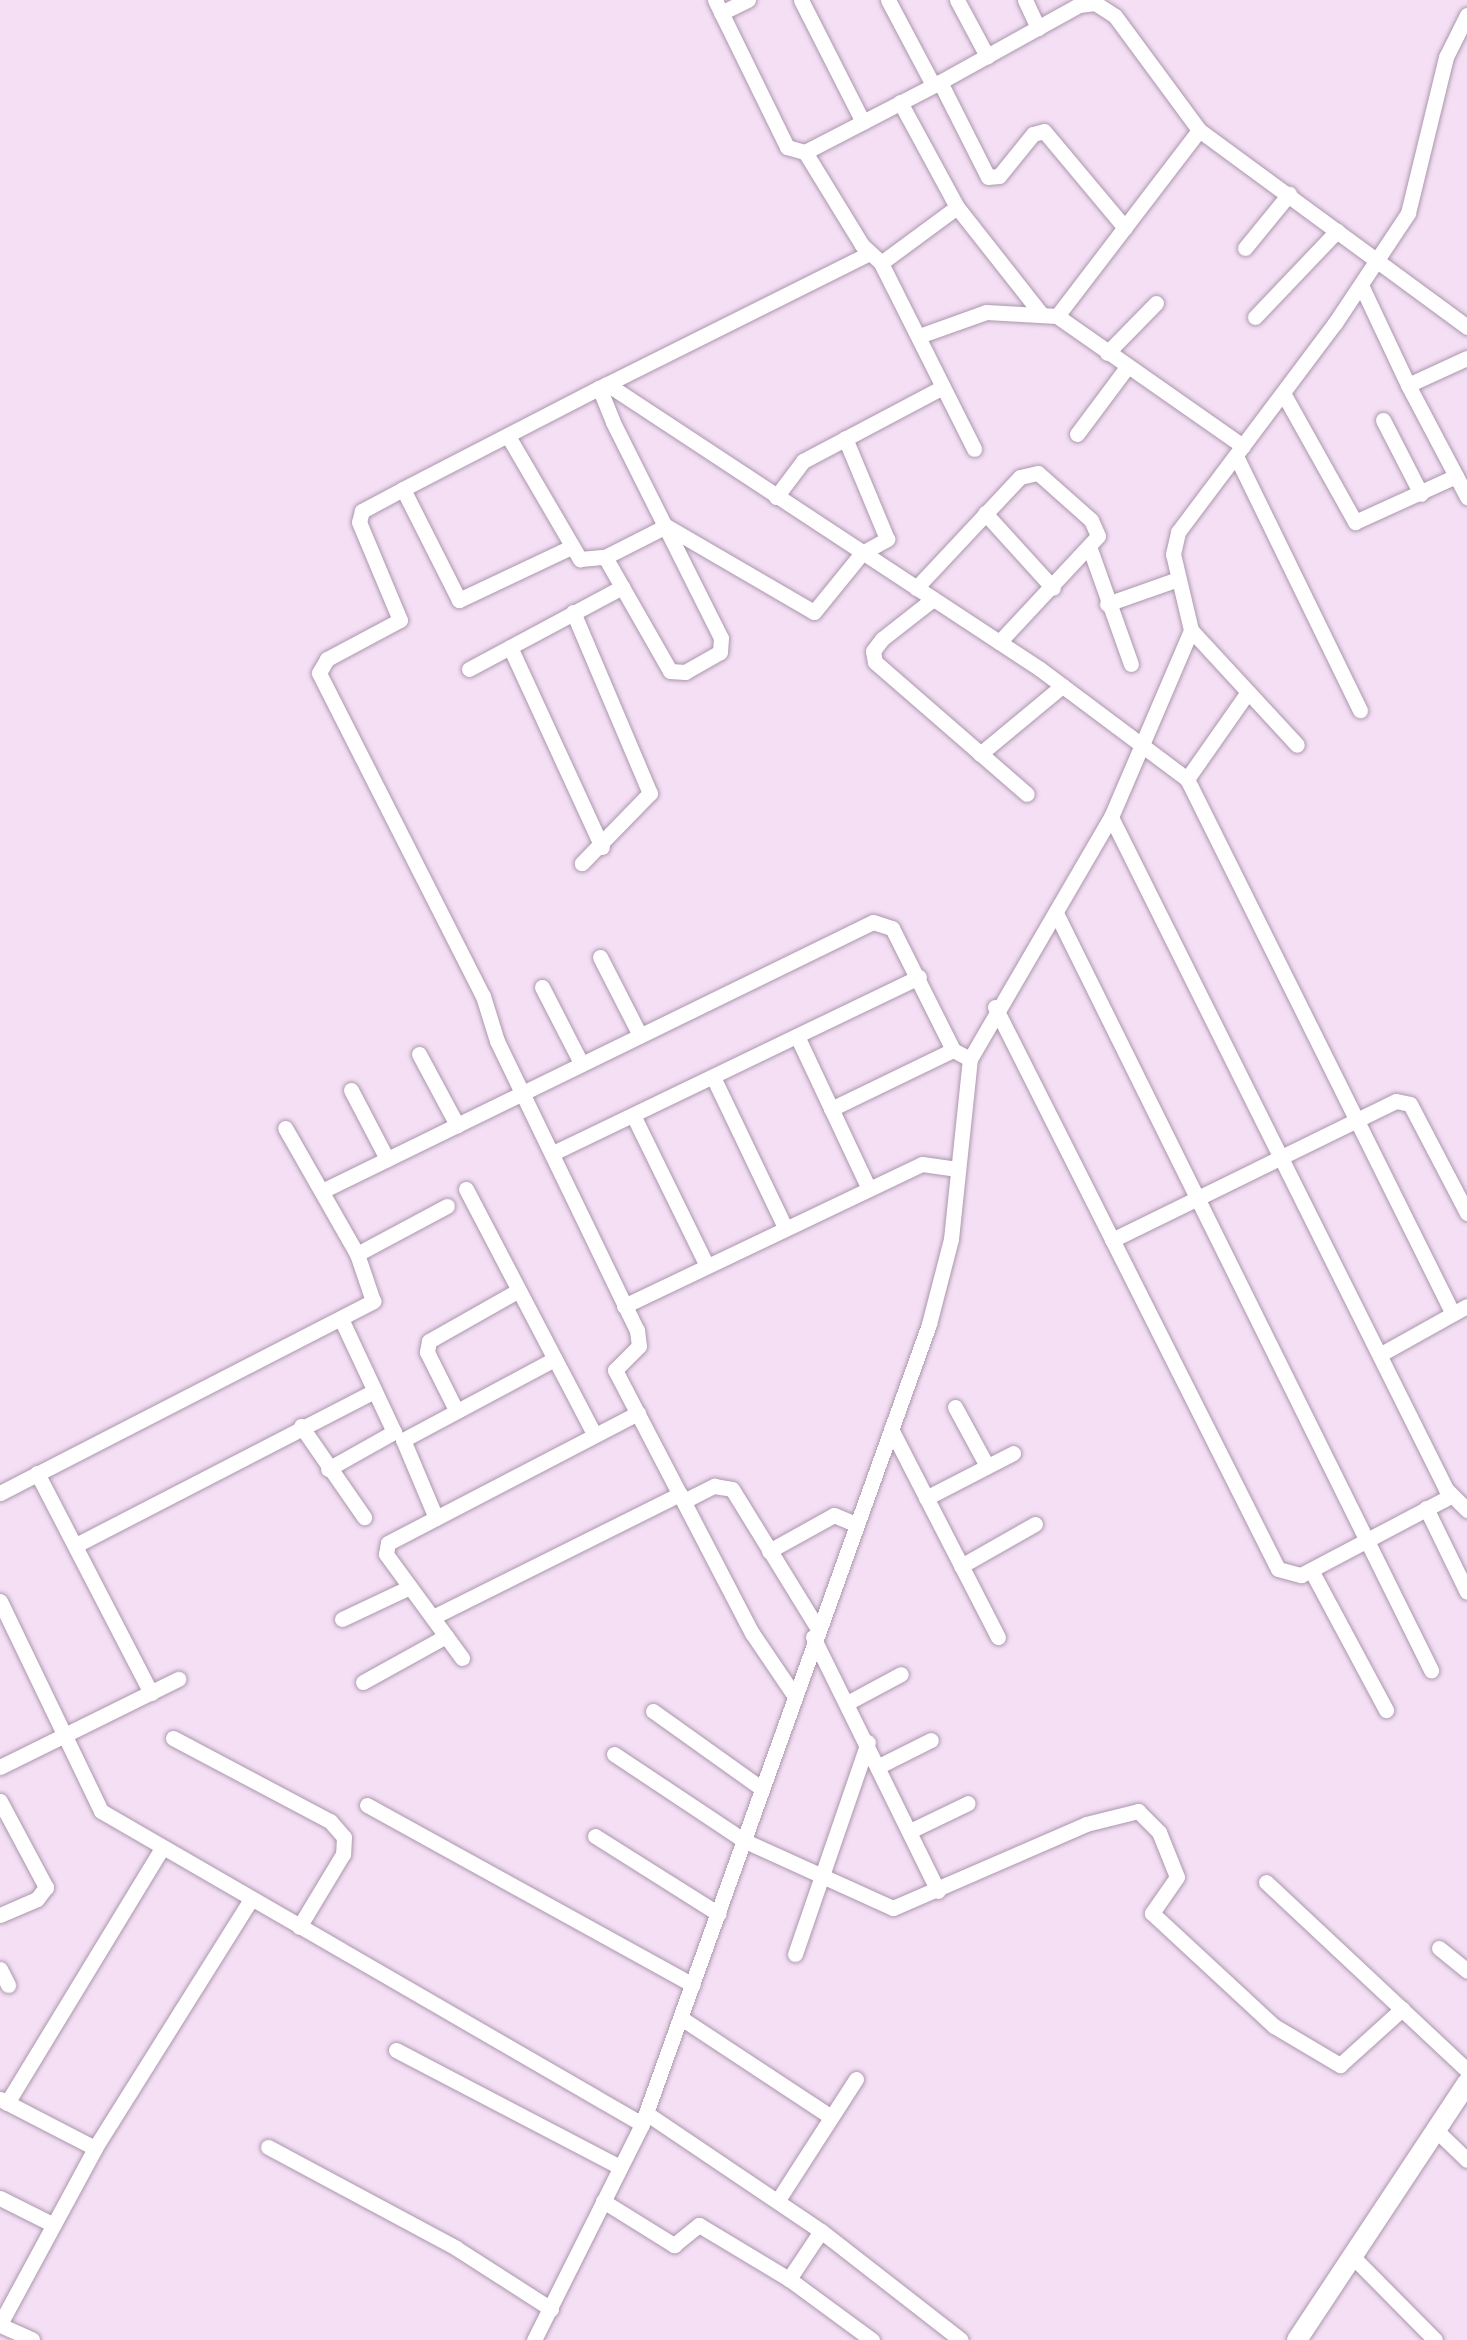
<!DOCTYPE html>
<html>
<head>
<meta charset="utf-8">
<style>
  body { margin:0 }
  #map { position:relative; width:1467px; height:2340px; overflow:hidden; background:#f4dff5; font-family:Montserrat,sans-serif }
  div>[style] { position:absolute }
  .roads { filter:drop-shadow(0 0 2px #ab97ac) drop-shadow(0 0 2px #ab97ac) }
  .minor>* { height:15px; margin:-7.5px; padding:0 7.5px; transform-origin:7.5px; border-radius:7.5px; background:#fff }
  .secondary>* { height:20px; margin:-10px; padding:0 10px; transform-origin:10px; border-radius:10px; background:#fff }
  span { translate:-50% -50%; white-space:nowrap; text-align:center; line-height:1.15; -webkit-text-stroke:10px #fff; paint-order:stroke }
</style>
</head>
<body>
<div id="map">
  <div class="roads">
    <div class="minor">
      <div style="left:715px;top:0;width:164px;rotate:63.9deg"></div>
      <div style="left:787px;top:147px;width:19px;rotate:16deg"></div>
      <div style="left:805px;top:152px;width:109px;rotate:58.5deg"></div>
      <div style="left:862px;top:245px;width:26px;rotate:43deg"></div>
      <div style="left:881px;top:263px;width:208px;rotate:63.4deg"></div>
      <div style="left:801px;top:0;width:137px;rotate:63.1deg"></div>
      <div style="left:888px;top:0;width:96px;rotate:62.1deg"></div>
      <div style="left:957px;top:0;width:64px;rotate:61.8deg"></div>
      <div style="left:1025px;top:0;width:31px;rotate:65deg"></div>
      <div style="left:721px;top:13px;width:30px;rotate:-26deg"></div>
      <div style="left:940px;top:82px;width:159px;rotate:-29deg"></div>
      <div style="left:1079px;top:5px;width:16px;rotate:-7deg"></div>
      <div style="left:1095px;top:3px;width:24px;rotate:33deg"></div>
      <div style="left:1115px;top:16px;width:142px;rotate:53.6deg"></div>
      <div style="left:900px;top:102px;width:119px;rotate:61.5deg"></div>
      <div style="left:957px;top:207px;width:137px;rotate:51.8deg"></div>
      <div style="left:805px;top:152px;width:152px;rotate:-27.4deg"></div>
      <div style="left:940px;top:82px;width:106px;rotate:63.2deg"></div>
      <div style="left:988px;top:177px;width:11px;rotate:-5deg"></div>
      <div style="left:999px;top:176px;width:54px;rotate:-51deg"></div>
      <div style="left:1033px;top:134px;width:11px;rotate:-15deg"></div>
      <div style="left:1044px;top:131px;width:126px;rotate:50.1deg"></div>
      <div style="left:1245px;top:248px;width:70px;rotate:-50.8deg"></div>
      <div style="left:881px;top:263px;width:94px;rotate:-36.4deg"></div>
      <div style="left:1361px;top:285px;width:110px;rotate:64.8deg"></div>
      <div style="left:1408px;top:385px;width:65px;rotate:-24.6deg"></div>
      <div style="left:1057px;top:316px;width:227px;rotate:35deg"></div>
      <div style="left:1255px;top:317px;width:119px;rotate:-46.4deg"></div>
      <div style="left:919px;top:336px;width:71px;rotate:-19.7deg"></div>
      <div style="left:986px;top:312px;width:71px;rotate:3.2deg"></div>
      <div style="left:1057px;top:316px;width:234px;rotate:-52.6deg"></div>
      <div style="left:1199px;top:130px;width:333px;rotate:36.3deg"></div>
      <div style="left:1107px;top:353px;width:70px;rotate:-45.6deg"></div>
      <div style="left:607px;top:384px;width:292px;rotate:-26.5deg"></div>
      <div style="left:1408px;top:385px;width:127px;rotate:62.2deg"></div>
      <div style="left:1283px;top:393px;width:148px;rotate:60.8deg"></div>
      <div style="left:1355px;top:522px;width:111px;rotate:-24.5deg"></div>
      <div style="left:1383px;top:420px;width:83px;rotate:62.8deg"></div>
      <div style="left:1077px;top:434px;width:84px;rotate:-53.3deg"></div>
      <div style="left:508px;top:436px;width:143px;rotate:59.7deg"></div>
      <div style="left:580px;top:559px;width:25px;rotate:-5deg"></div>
      <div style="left:605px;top:557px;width:68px;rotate:-26.9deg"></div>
      <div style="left:1236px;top:456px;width:283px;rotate:64deg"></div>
      <div style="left:403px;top:489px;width:47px;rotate:151.8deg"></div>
      <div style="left:362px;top:511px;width:11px;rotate:105deg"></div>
      <div style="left:359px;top:522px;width:106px;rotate:67.3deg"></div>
      <div style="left:400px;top:620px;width:83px;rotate:151.9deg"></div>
      <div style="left:327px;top:659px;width:16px;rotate:120deg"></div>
      <div style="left:319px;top:673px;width:362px;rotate:63.1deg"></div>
      <div style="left:483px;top:996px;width:47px;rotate:72.7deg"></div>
      <div style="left:497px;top:1041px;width:321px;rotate:64.2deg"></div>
      <div style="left:637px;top:1330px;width:16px;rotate:83deg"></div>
      <div style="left:639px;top:1346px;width:34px;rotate:135deg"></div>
      <div style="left:615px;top:1370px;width:297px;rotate:62.5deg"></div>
      <div style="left:752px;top:1633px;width:71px;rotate:55.9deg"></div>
      <div style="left:776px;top:497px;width:45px;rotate:-53.1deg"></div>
      <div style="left:803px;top:461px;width:158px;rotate:-27.9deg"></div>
      <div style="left:985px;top:513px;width:101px;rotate:47.8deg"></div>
      <div style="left:666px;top:526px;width:171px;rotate:30.2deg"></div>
      <div style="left:814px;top:612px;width:76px;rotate:-50.9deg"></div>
      <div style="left:862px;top:553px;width:29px;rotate:-29deg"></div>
      <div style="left:887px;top:539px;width:109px;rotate:-112.6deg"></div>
      <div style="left:569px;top:548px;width:122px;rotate:154.7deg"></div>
      <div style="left:459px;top:600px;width:124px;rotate:-116.8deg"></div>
      <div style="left:403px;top:489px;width:220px;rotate:-27.3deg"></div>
      <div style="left:1090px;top:549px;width:122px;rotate:70.4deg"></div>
      <div style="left:605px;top:557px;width:131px;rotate:60.3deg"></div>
      <div style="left:670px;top:671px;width:15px;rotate:4deg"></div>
      <div style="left:685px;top:672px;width:40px;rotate:-29.7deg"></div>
      <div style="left:720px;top:652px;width:14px;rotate:-86deg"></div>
      <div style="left:721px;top:638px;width:241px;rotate:-116.6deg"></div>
      <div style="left:613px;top:422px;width:37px;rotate:-112deg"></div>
      <div style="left:599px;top:388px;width:9px;rotate:-27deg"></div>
      <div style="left:607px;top:384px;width:518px;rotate:33.35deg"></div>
      <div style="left:1040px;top:669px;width:184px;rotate:36.8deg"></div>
      <div style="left:1187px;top:779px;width:597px;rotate:63.56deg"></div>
      <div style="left:916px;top:588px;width:152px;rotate:-46.9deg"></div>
      <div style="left:1020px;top:477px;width:18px;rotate:-13deg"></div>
      <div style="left:1038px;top:473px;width:71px;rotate:41.6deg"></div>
      <div style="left:1091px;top:520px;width:17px;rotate:66deg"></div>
      <div style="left:1098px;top:536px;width:145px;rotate:133deg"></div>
      <div style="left:933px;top:599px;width:65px;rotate:141.9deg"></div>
      <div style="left:882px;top:639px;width:15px;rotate:127deg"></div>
      <div style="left:873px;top:651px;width:11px;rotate:80deg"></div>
      <div style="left:875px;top:662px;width:201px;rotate:41deg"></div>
      <div style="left:1107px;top:604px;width:75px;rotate:-19.4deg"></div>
      <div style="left:573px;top:612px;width:197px;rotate:67deg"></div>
      <div style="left:650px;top:793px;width:98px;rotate:134.2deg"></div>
      <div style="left:1191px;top:630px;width:156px;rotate:47.3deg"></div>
      <div style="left:510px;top:647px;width:220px;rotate:65.3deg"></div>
      <div style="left:469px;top:669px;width:174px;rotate:-28.2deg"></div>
      <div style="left:980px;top:754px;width:107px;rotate:-39.7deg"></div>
      <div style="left:1187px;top:779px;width:106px;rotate:-55deg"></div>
      <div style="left:1111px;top:817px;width:751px;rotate:63.5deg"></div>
      <div style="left:1446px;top:1489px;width:30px;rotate:45deg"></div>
      <div style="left:1057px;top:915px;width:843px;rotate:63.65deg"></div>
      <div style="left:600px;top:957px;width:88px;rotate:62.9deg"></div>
      <div style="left:542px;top:987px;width:85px;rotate:62.8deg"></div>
      <div style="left:995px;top:1007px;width:629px;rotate:63.27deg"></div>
      <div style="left:1278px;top:1569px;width:24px;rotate:15deg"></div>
      <div style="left:1301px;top:1575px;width:170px;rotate:-27.8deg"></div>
      <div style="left:797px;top:1036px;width:167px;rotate:64.8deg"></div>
      <div style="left:419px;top:1054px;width:81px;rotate:61.8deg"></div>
      <div style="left:713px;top:1077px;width:166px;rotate:64.4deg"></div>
      <div style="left:351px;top:1090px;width:78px;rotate:62.4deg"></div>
      <div style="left:831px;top:1109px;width:136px;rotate:-25.8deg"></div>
      <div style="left:633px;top:1115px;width:166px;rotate:63.9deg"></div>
      <div style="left:553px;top:1153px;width:406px;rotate:-25.7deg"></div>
      <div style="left:466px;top:1189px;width:276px;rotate:62.4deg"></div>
      <div style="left:322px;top:1191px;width:613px;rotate:-26.02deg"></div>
      <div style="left:873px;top:922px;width:20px;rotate:18deg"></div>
      <div style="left:892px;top:928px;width:136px;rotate:63.4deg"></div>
      <div style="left:953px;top:1050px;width:19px;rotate:28deg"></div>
      <div style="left:1112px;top:1240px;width:316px;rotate:-26.1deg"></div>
      <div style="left:1396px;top:1101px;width:14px;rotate:12deg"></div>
      <div style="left:1410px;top:1104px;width:123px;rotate:62.4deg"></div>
      <div style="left:357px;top:1254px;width:102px;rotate:-28.1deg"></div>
      <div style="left:624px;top:1306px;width:330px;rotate:-25.5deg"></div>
      <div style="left:922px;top:1164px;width:34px;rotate:8deg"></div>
      <div style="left:1381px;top:1354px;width:98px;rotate:-29.2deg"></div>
      <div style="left:955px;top:1407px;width:67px;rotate:61.5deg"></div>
      <div style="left:455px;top:1408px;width:63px;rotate:-116.6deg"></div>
      <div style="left:427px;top:1352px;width:11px;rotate:-80deg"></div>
      <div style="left:429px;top:1341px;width:103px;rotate:-29.5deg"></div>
      <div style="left:301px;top:1426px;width:111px;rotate:55.3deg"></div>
      <div style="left:891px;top:1429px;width:234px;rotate:62.8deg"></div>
      <div style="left:328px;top:1469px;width:76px;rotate:-29.3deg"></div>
      <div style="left:394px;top:1432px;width:125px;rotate:-115.1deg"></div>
      <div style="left:37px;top:1473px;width:248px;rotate:62.6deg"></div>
      <div style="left:0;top:1493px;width:420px;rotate:-27.2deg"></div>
      <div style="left:373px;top:1301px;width:50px;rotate:-108.8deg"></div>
      <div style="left:357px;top:1254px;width:145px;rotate:-119.7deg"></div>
      <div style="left:926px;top:1498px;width:98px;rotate:-27.3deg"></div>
      <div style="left:684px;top:1501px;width:34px;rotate:-27deg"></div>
      <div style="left:714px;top:1486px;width:18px;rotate:9deg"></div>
      <div style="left:732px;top:1489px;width:162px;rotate:58.4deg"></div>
      <div style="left:1426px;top:1508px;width:93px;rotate:64deg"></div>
      <div style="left:436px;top:1518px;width:85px;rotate:-112.9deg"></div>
      <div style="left:403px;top:1440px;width:172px;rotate:-28.1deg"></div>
      <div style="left:76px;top:1545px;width:336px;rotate:-27.3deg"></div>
      <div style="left:769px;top:1551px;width:74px;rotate:-29deg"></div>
      <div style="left:834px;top:1515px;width:23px;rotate:23deg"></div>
      <div style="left:961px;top:1566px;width:85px;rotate:-29.6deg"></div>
      <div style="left:1311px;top:1570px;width:159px;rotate:61.8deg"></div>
      <div style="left:0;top:1601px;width:233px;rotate:64.3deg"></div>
      <div style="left:101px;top:1811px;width:625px;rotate:30.05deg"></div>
      <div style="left:433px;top:1617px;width:276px;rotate:-26.5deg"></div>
      <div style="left:342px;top:1619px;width:75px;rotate:-25.2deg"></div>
      <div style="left:813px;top:1637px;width:283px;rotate:63.8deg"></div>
      <div style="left:462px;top:1658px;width:129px;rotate:-126.2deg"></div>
      <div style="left:386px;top:1554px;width:11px;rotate:-80deg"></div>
      <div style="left:388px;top:1543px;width:282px;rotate:-27.5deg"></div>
      <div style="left:363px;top:1682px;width:95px;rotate:-29deg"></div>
      <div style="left:847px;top:1703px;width:61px;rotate:-28.2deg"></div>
      <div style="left:653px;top:1711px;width:133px;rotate:35.5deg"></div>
      <div style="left:173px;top:1738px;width:178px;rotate:27.9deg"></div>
      <div style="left:330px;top:1821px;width:21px;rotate:49deg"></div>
      <div style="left:344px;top:1837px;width:17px;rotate:93deg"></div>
      <div style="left:343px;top:1854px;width:85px;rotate:121.1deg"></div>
      <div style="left:614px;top:1754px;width:157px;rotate:33.6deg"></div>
      <div style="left:745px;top:1841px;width:162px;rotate:24.4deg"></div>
      <div style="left:893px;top:1908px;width:210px;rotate:-23.5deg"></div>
      <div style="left:1086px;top:1824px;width:54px;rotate:-14deg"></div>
      <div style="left:1138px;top:1811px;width:30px;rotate:45deg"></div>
      <div style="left:1159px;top:1832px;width:48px;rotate:68.2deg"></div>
      <div style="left:1177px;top:1877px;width:44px;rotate:124.8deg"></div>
      <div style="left:1152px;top:1913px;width:166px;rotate:42.8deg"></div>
      <div style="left:1274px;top:2026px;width:77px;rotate:30.6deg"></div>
      <div style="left:1340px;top:2065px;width:84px;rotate:-42.1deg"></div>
      <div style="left:879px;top:1766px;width:58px;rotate:-26.6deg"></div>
      <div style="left:0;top:1767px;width:199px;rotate:-26.3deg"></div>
      <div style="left:0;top:1801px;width:98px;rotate:61.9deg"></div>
      <div style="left:46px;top:1887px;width:15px;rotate:127deg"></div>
      <div style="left:37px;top:1899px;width:40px;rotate:156.6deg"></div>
      <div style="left:367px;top:1805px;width:372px;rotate:28.9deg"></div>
      <div style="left:910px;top:1831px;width:64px;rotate:-25.8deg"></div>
      <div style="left:595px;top:1836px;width:146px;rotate:32.2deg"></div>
      <div style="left:1266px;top:1882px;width:275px;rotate:43.1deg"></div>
      <div style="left:1439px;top:1948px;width:36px;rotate:39deg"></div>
      <div style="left:795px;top:1954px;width:224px;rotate:-71deg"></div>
      <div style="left:0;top:1969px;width:18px;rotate:63deg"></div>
      <div style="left:681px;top:2018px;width:176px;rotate:33.4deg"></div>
      <div style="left:396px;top:2050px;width:253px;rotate:27.6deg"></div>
      <div style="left:0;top:2099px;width:107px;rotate:27.3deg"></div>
      <div style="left:7px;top:2103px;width:298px;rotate:-58.7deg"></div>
      <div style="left:646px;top:2113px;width:211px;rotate:34deg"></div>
      <div style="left:821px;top:2231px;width:177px;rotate:37.9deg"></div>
      <div style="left:1436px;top:2130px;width:43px;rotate:44.1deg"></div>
      <div style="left:268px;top:2147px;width:213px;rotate:28.2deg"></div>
      <div style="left:456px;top:2248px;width:113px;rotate:32.7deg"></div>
      <div style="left:0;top:2198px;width:58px;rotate:26.6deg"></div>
      <div style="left:778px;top:2200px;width:144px;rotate:-57.2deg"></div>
      <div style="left:603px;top:2201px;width:84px;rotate:31.8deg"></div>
      <div style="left:674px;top:2245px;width:32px;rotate:-39deg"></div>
      <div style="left:699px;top:2225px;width:105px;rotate:31deg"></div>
      <div style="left:821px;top:2231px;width:58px;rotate:123.7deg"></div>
      <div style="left:789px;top:2279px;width:103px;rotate:36.3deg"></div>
      <div style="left:1352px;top:2256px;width:118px;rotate:45.3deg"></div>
      <div style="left:0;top:2324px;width:200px;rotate:-61.6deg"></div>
      <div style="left:95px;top:2148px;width:294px;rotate:-57.9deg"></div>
      <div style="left:0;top:2325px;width:35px;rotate:24deg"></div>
      <div style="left:534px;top:2340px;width:241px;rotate:-63.4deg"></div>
      <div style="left:642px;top:2124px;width:850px;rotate:-70.26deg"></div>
      <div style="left:929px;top:1324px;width:88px;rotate:-75.5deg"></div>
      <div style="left:951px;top:1239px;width:181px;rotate:-84deg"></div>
      <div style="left:970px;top:1059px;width:280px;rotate:-59.8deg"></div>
      <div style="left:1111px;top:817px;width:203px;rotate:-66.8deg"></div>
      <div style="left:1191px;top:630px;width:78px;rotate:-103.3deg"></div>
      <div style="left:1173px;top:554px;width:23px;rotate:-77deg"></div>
      <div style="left:1178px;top:532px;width:261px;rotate:-53.1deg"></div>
      <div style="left:1335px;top:323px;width:132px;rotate:-56.4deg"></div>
      <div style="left:1408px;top:213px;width:161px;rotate:-76.3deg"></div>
      <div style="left:1446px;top:57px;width:47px;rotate:-63.4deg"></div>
    </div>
    <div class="secondary">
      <div style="left:1297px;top:2340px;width:308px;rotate:-56.5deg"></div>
    </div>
  </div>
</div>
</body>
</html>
